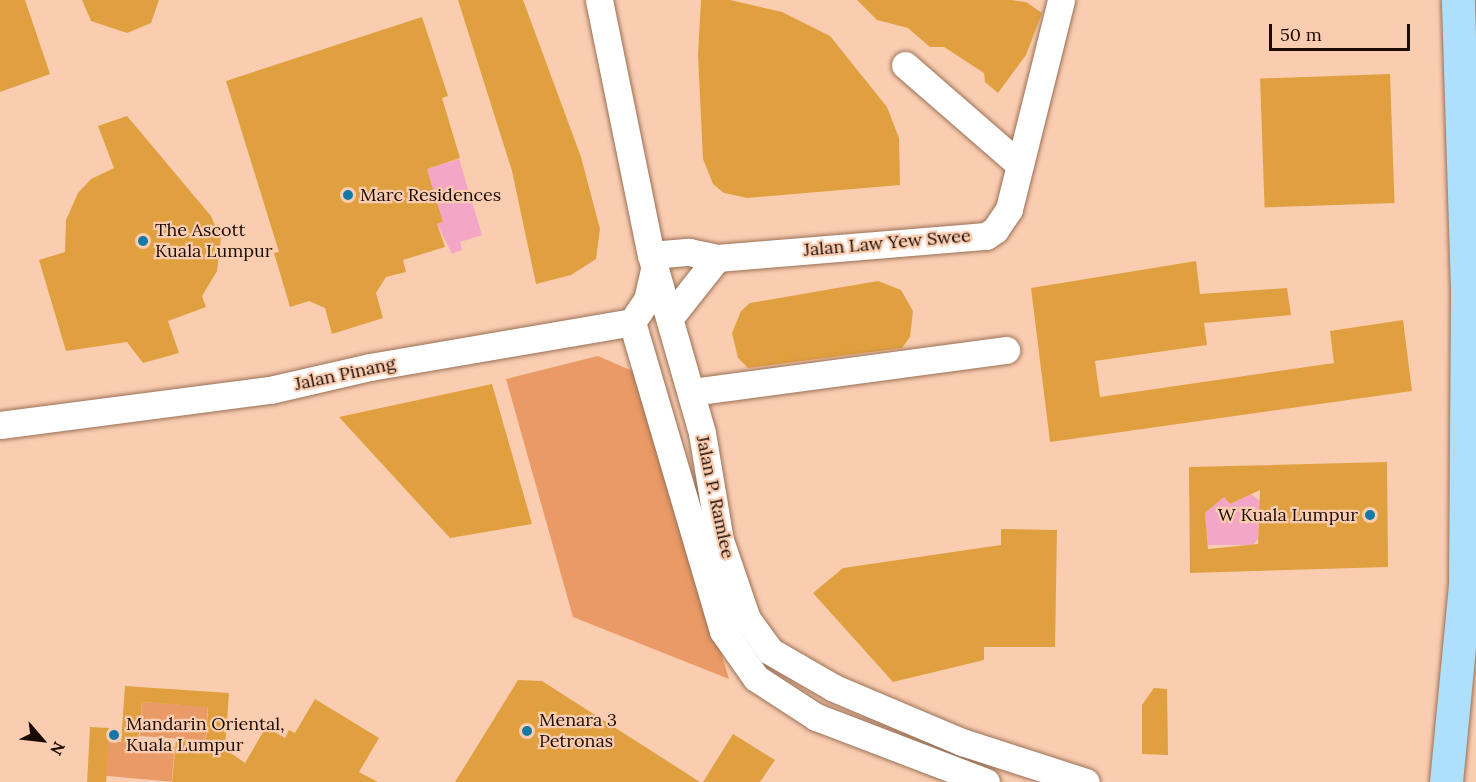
<!DOCTYPE html>
<html>
<head>
<meta charset="utf-8">
<style>
  body { margin:0 }
  #map { position:relative; width:1476px; height:782px; overflow:hidden; background:#facdb1; font-family:Lora,serif }
  div>[style] { position:absolute }
  .green>* { inset:0; background:#e99a66; transform-origin:0 0 }
  .water>* { inset:0; background:#f4a6c6 }
  .building>* { inset:0; background:#e1a03f; transform-origin:0 0 }
  .roads { filter:drop-shadow(0 0 2px #997056) drop-shadow(0 0 2px #997056) }
  .minor>* { height:27px; margin:-13.5px; padding:0 13.5px; transform-origin:13.5px; border-radius:13.5px; background:#fff }
  .major>* { height:33px; margin:-16.5px; padding:0 16.5px; transform-origin:16.5px; border-radius:16.5px; background:#afe0fb }
  .dots>* { width:16px; height:16px; translate:-50% -50%; box-sizing:border-box; border:3px solid #facdb1; border-radius:50% }
  span { translate:-50% -50%; white-space:nowrap; text-align:center; line-height:1.15; -webkit-text-stroke:4.5px #facdb1; paint-order:stroke }
  .poi-label { font-size:18px; color:#190b03 }
  .left { translate:0 -50%; text-align:left }
  .right { translate:-100% -50%; text-align:right }
  .street-label { font-size:18px; color:#190b03 }
  .north { position:absolute; left:12px; top:710px; width:60px; height:60px; -webkit-text-stroke:4px #facdb1; paint-order:stroke; rotate:118deg; font-size:16px; font-weight:700; line-height:24px; text-align:center; color:#190b03 }
  .north::after { content:''; display:block; margin:auto; width:21px; height:27px; background:#190b03; clip-path:polygon(50% 0,100% 100%,50% 72%,0 100%) }
  .scale { position:absolute; left:1269px; top:24px; width:141px; height:27px; box-sizing:border-box; border:3px solid #190b03; border-top:0; padding-left:8px; font-size:18px; line-height:21px; white-space:nowrap; color:#190b03; -webkit-text-stroke:4px #facdb1; paint-order:stroke }
</style>
</head>
<body>
<div id="map">
  <div class="green">
    <div style="clip-path:polygon(598px 356px,637px 373px,729px 679px,573px 617px,506px 379px)"></div>
    <div style="left:142px;top:702px;width:66px;height:34px;rotate:4deg"></div>
    <div style="left:108px;top:741px;width:67px;height:35px;rotate:5deg"></div>
  </div>
  <div class="water">
    <div style="clip-path:polygon(459px 159px,482px 235px,460px 242px,462px 250px,452px 254px,437px 224px,443px 222px,427px 169px)"></div>
    <div style="clip-path:polygon(1251px 494px,1260px 501px,1258px 539px,1253px 545px,1208px 545px,1205px 513px,1224px 497px,1230px 504px)"></div>
  </div>
  <div class="building">
    <div style="clip-path:polygon(0 0,25px 0,50px 74px,0 92px)"></div>
    <div style="clip-path:polygon(82px 0,159px 0,151px 23px,127px 33px,91px 21px)"></div>
    <div style="clip-path:polygon(458px 0,523px 0,581px 157px,600px 229px,596px 259px,571px 275px,536px 284px,512px 171px)"></div>
    <div style="clip-path:polygon(701px 0,730px 0,782px 12px,830px 36px,887px 107px,899px 138px,900px 185px,747px 198px,724px 193px,713px 184px,703px 159px,698px 55px)"></div>
    <div style="clip-path:polygon(857px 0,1011px 0,1026px 2px,1042px 13px,1026px 55px,998px 93px,985px 82px,984px 73px,944px 47px,930px 47px,908px 28px,877px 20px)"></div>
    <div style="clip-path:polygon(422px 17px,448px 96px,442px 98px,460px 158px,427px 169px,443px 222px,437px 224px,445px 247px,403px 260px,406px 272px,386px 277px,376px 293px,383px 318px,332px 334px,325px 308px,309px 301px,290px 307px,274px 253px,279px 252px,226px 81px)"></div>
    <div style="left:1390px;top:74px;width:129px;height:130px;rotate:88deg"></div>
    <div style="clip-path:polygon(127px 116px,211px 216px,221px 239px,217px 271px,202px 296px,206px 307px,168px 321px,179px 353px,143px 363px,127px 342px,66px 351px,39px 260px,65px 252px,66px 220px,78px 193px,91px 179px,114px 168px,98px 126px)"></div>
    <div style="clip-path:polygon(1196px 261px,1200px 294px,1287px 288px,1291px 315px,1204px 323px,1207px 345px,1095px 361px,1100px 397px,1334px 363px,1330px 331px,1403px 320px,1412px 391px,1050px 442px,1031px 288px)"></div>
    <div style="clip-path:polygon(878px 281px,901px 290px,913px 311px,910px 337px,902px 348px,748px 368px,738px 358px,732px 333px,741px 311px,750px 303px)"></div>
    <div style="clip-path:polygon(492px 384px,532px 524px,450px 538px,339px 417px)"></div>
    <div style="clip-path:polygon(evenodd,1387px 462px,1388px 567px,1190px 573px,1189px 467px,1387px 462px,1260px 490px,1258px 544px,1208px 549px,1205px 513px,1224px 497px,1230px 504px,1260px 490px)"></div>
    <div style="clip-path:polygon(1001px 529px,1057px 530px,1055px 647px,984px 647px,984px 660px,893px 682px,813px 593px,843px 568px,1001px 545px)"></div>
    <div style="clip-path:polygon(518px 680px,542px 681px,700px 782px,455px 782px)"></div>
    <div style="clip-path:polygon(125px 686px,229px 693px,225px 749px,245px 763px,266px 727px,285px 738px,289px 730px,295px 733px,315px 699px,379px 738px,359px 772px,378px 782px,172px 782px,176px 739px,206px 741px,208px 707px,142px 702px,138px 744px,121px 742px)"></div>
    <div style="clip-path:polygon(1154px 688px,1167px 689px,1168px 755px,1142px 754px,1142px 705px)"></div>
    <div style="left:90px;top:727px;width:19px;height:55px;rotate:3deg"></div>
    <div style="clip-path:polygon(733px 734px,775px 760px,760px 782px,703px 782px)"></div>
  </div>
  <div class="roads">
    <div class="minor">
      <div style="left:599px;top:0;width:260px;rotate:78.5deg"></div>
      <div style="left:651px;top:255px;width:185px;rotate:74deg"></div>
      <div style="left:702px;top:433px;width:109px;rotate:80.5deg"></div>
      <div style="left:720px;top:540px;width:83px;rotate:71.1deg"></div>
      <div style="left:747px;top:619px;width:39px;rotate:54deg"></div>
      <div style="left:770px;top:651px;width:74px;rotate:30deg"></div>
      <div style="left:834px;top:688px;width:139px;rotate:22.9deg"></div>
      <div style="left:962px;top:742px;width:130px;rotate:17.9deg"></div>
      <div style="left:905px;top:65px;width:152px;rotate:41deg"></div>
      <div style="left:651px;top:255px;width:38px;rotate:-5deg"></div>
      <div style="left:689px;top:252px;width:29px;rotate:12deg"></div>
      <div style="left:717px;top:258px;width:270px;rotate:-4.7deg"></div>
      <div style="left:986px;top:236px;width:11px;rotate:-34deg"></div>
      <div style="left:995px;top:230px;width:25px;rotate:-56deg"></div>
      <div style="left:1009px;top:209px;width:215px;rotate:-76deg"></div>
      <div style="left:671px;top:316px;width:74px;rotate:-51.6deg"></div>
      <div style="left:632px;top:322px;width:322px;rotate:73.6deg"></div>
      <div style="left:723px;top:631px;width:57px;rotate:54.9deg"></div>
      <div style="left:756px;top:678px;width:72px;rotate:33deg"></div>
      <div style="left:816px;top:717px;width:182px;rotate:20.9deg"></div>
      <div style="left:691px;top:392px;width:318px;rotate:-7.6deg"></div>
      <div style="left:0;top:425px;width:272px;rotate:-7.4deg"></div>
      <div style="left:270px;top:390px;width:103px;rotate:-13deg"></div>
      <div style="left:370px;top:367px;width:266px;rotate:-9.7deg"></div>
      <div style="left:632px;top:322px;width:27px;rotate:-56deg"></div>
      <div style="left:647px;top:300px;width:31px;rotate:-77deg"></div>
    </div>
    <div class="major">
      <div style="left:1446px;top:782px;width:199px;rotate:-84.5deg"></div>
      <div style="left:1465px;top:584px;width:294px;rotate:-89.6deg"></div>
      <div style="left:1467px;top:290px;width:290px;rotate:-91.8deg"></div>
    </div>
  </div>
  <div class="dots">
    <div style="left:348px;top:195px;background:#1379a4"></div>
    <div style="left:143px;top:241px;background:#1379a4"></div>
    <div style="left:1370px;top:515px;background:#1379a4"></div>
    <div style="left:527px;top:731px;background:#1379a4"></div>
    <div style="left:114px;top:735px;background:#1379a4"></div>
  </div>
  <div class="poi-label">
    <span class="left" style="left:360px;top:195px">Marc Residences</span>
    <span class="left" style="left:155px;top:241px">The Ascott<br>Kuala Lumpur</span>
    <span class="right" style="left:1358px;top:515px">W Kuala Lumpur</span>
    <span class="left" style="left:539px;top:731px">Menara 3<br>Petronas</span>
    <span class="left" style="left:126px;top:735px">Mandarin Oriental,<br>Kuala Lumpur</span>
  </div>
  <div class="street-label">
    <span style="left:887px;top:243px;rotate:-5deg">Jalan Law Yew Swee</span>
    <span style="left:345px;top:374px;rotate:-12deg">Jalan Pinang</span>
    <span style="left:715px;top:497px;rotate:78deg">Jalan P. Ramlee</span>
  </div>
  <div class="north">N</div>
  <div class="scale">50 m</div>
</div>
</body>
</html>
